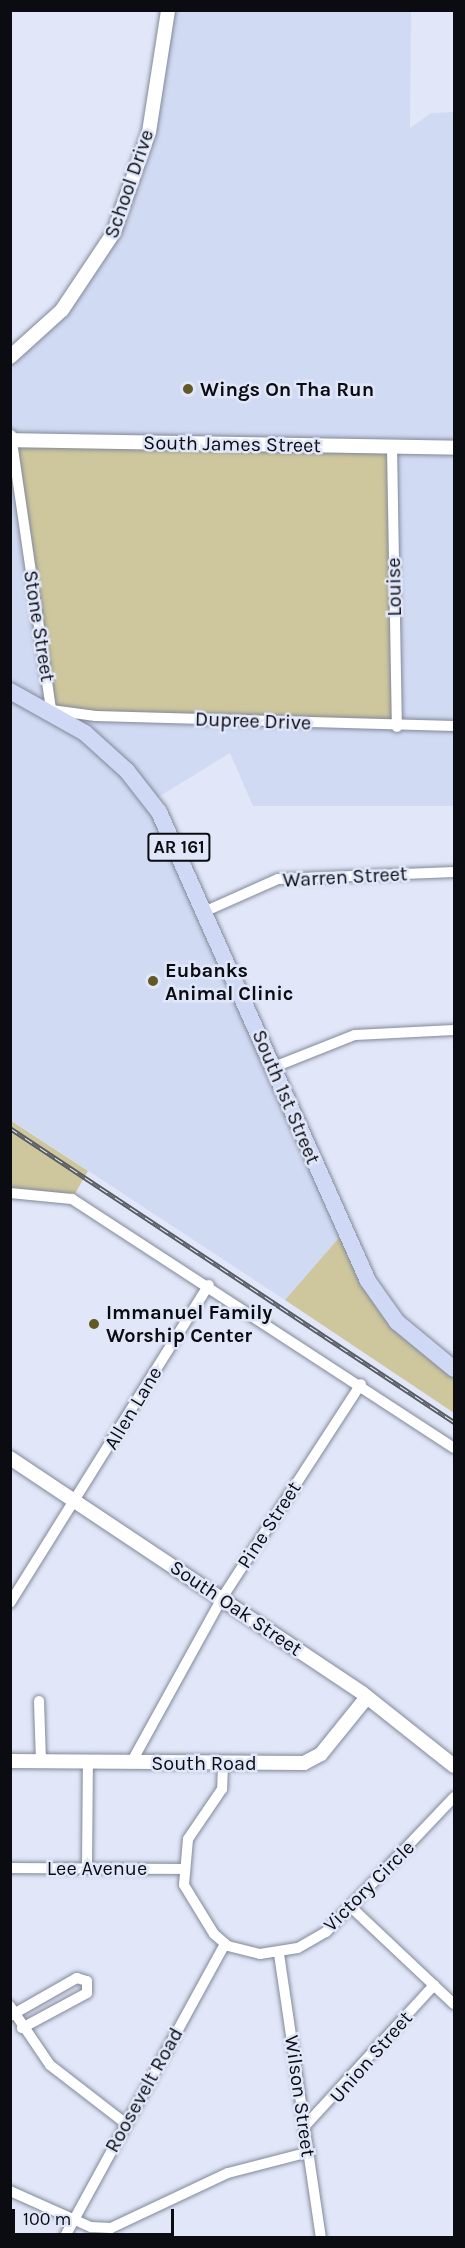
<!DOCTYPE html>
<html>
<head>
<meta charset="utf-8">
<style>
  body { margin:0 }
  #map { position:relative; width:465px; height:2248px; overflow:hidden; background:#e1e7f9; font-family:Karla,sans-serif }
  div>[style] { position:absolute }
  .built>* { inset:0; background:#d1daf3 }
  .green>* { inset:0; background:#cec79d }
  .roads { filter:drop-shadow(0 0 2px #828999) drop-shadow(0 0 2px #828999) }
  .minor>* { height:10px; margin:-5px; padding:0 5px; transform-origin:5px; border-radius:5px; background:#fff }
  .tertiary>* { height:14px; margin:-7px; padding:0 7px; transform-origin:7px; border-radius:7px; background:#fff }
  .primary>* { height:16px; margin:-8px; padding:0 8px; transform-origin:8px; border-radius:8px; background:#cfd9f6 }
  .rail>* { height:5px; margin-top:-2.5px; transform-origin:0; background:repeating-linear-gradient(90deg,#e1e7f9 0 9px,#575b64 0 18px); box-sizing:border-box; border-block:2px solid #575b64 }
  .dots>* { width:16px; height:16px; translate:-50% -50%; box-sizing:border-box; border:3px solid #e1e7f9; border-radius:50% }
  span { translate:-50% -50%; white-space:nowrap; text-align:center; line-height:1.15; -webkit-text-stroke:5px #e1e7f9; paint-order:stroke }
  .shield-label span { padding:2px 4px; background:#e1e7f9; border:2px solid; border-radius:4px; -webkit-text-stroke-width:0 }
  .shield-label { font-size:18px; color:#0a0c11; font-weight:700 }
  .street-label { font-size:20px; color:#0a0c11 }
  .poi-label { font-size:20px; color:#0a0c11; font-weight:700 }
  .left { translate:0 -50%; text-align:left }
  .frame { position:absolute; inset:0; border:12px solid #0a0c11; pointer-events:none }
  .scale { position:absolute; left:12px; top:2209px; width:162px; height:27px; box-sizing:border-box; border:3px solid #0a0c11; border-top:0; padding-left:8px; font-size:18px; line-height:21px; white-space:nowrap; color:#0a0c11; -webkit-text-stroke:4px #e1e7f9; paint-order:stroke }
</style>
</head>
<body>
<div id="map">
  <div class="built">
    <div style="clip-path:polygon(168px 11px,411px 11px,410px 128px,431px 113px,454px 112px,454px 806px,253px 806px,230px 753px,152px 801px,344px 1232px,285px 1300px,11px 1120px,11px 357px,37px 337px,129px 198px)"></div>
  </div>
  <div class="green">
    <div style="clip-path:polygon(11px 440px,392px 447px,397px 727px,51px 710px)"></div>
    <div style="clip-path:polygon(10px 1120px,88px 1171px,72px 1199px,11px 1193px)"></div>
    <div style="clip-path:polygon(344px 1232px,368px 1281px,454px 1369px,454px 1413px,285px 1300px)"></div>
  </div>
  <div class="roads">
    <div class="minor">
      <div style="left:11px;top:435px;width:278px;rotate:81.7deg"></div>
      <div style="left:51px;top:710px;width:45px;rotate:7.6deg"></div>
      <div style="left:96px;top:716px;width:358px;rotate:1.6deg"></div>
      <div style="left:392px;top:447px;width:280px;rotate:89deg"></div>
      <div style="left:206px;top:911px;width:79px;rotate:-24deg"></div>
      <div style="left:278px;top:879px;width:176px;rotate:-2.3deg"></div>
      <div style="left:274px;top:1067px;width:87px;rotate:-21.6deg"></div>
      <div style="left:355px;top:1035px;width:99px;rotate:-2.9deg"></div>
      <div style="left:10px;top:1193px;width:62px;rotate:5.5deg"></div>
      <div style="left:72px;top:1199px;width:456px;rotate:33.1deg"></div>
      <div style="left:10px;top:1603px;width:375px;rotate:-58deg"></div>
      <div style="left:39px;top:1701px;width:61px;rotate:88.1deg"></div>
      <div style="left:131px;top:1763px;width:188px;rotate:-61.1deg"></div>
      <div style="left:222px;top:1598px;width:255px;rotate:-57deg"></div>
      <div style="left:223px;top:1764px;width:25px;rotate:92deg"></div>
      <div style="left:222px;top:1789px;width:60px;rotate:124.2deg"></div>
      <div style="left:188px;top:1839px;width:46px;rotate:95deg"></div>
      <div style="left:184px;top:1885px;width:57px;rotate:58.5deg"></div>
      <div style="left:214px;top:1934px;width:18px;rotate:41deg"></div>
      <div style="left:228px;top:1946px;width:33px;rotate:14deg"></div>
      <div style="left:260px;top:1954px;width:38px;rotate:-9deg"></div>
      <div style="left:298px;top:1948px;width:32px;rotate:-30deg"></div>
      <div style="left:326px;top:1932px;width:186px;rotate:-46.5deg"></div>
      <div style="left:10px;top:1868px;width:174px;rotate:0.3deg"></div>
      <div style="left:87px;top:1868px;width:106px;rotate:-89.5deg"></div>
      <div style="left:352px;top:1908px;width:140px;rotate:43.3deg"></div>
      <div style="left:279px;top:1954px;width:287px;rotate:81.6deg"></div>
      <div style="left:10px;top:2006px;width:71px;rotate:55.9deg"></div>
      <div style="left:50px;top:2065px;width:95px;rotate:37.7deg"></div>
      <div style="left:10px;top:2016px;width:77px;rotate:-29.6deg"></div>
      <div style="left:77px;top:1978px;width:10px;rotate:17deg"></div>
      <div style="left:87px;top:1981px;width:12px;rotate:90deg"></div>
      <div style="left:87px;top:1993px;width:74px;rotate:151.7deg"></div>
      <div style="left:305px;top:2126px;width:191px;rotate:-47.5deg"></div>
      <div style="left:10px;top:2191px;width:89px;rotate:24deg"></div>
      <div style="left:91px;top:2227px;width:20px;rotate:3deg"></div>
      <div style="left:111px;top:2228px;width:129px;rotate:-25.2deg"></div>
      <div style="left:228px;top:2173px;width:84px;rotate:-14.5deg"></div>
      <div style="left:64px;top:2238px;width:335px;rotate:-61.3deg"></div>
    </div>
    <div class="tertiary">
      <div style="left:10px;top:357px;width:70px;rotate:-42.1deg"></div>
      <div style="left:62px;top:310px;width:94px;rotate:-56.3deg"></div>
      <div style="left:114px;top:232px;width:106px;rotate:-70.7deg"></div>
      <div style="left:149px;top:132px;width:123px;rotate:-81.1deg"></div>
      <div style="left:10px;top:440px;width:444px;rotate:1deg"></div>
      <div style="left:10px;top:1458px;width:423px;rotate:33.7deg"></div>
      <div style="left:362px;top:1693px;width:117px;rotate:38.4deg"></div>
      <div style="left:10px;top:1761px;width:294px;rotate:0.4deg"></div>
      <div style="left:304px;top:1763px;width:19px;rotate:-28deg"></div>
      <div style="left:321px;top:1754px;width:73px;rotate:-51.1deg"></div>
    </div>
    <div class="primary">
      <div style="left:10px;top:691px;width:86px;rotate:29.2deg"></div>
      <div style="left:85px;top:733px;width:57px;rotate:42.1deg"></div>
      <div style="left:127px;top:771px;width:52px;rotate:52deg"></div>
      <div style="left:159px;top:812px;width:513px;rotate:65.98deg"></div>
      <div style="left:368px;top:1281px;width:50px;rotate:54.7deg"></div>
      <div style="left:397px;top:1322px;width:74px;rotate:39.5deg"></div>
    </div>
  </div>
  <div class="rail">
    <div style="left:10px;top:1128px;width:533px;rotate:33.51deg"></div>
  </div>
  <div class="dots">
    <div style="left:188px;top:389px;background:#615825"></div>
    <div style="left:153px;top:981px;background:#615825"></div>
    <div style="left:94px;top:1324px;background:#615825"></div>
  </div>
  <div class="shield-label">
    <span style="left:179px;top:847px">AR 161</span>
  </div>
  <div class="street-label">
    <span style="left:129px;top:184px;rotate:-71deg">School Drive</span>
    <span style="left:232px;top:444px;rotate:1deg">South James Street</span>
    <span style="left:394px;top:587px;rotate:-91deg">Louise</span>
    <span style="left:39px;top:626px;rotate:81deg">Stone Street</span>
    <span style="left:253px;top:721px;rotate:2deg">Dupree Drive</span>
    <span style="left:345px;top:877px;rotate:-3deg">Warren Street</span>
    <span style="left:286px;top:1097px;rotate:67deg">South 1st Street</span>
    <span style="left:133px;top:1408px;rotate:-59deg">Allen Lane</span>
    <span style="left:269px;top:1525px;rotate:-57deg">Pine Street</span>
    <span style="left:236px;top:1608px;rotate:34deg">South Oak Street</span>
    <span style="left:204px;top:1763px">South Road</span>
    <span style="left:97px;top:1868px">Lee Avenue</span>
    <span style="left:369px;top:1886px;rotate:-45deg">Victory Circle</span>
    <span style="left:371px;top:2057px;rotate:-49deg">Union Street</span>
    <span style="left:144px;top:2090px;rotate:-61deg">Roosevelt Road</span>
    <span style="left:300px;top:2096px;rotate:82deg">Wilson Street</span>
  </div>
  <div class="poi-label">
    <span class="left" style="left:200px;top:389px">Wings On Tha Run</span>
    <span class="left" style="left:165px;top:982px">Eubanks<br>Animal Clinic</span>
    <span class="left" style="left:106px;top:1324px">Immanuel Family<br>Worship Center</span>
  </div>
  <div class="frame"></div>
  <div class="scale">100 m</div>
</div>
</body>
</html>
